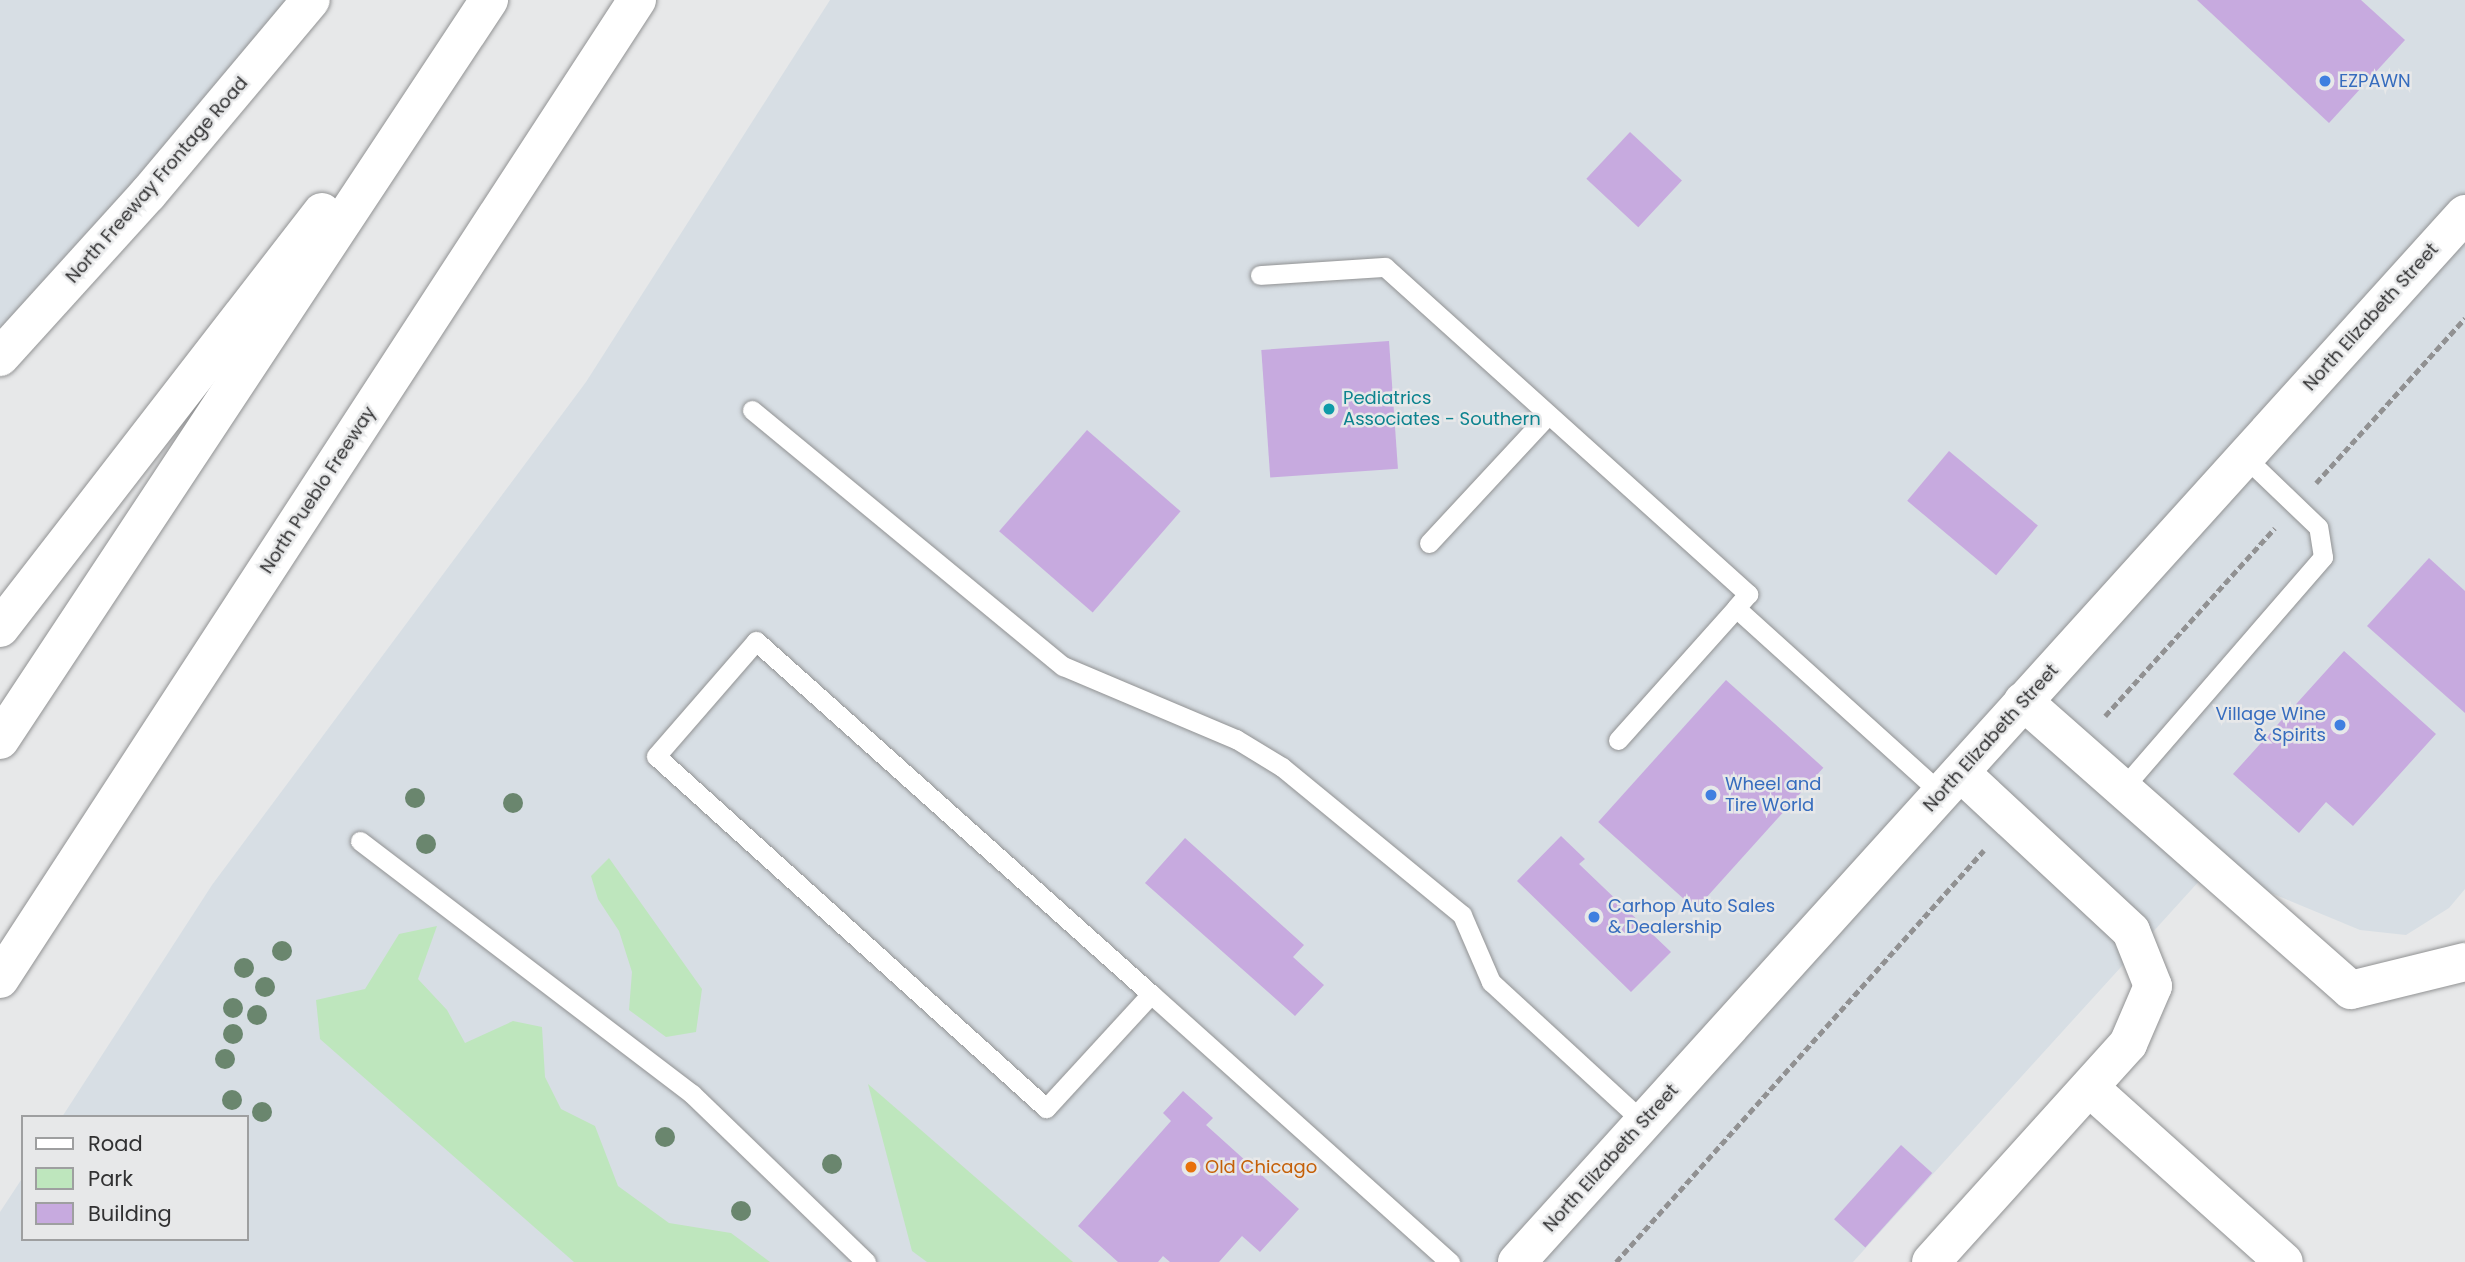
<!DOCTYPE html>
<html>
<head>
<meta charset="utf-8">
<style>
  body { margin:0 }
  #map { position:relative; width:2465px; height:1262px; overflow:hidden; background:#e7e8e9; font-family:Poppins,sans-serif }
  div>[style] { position:absolute }
  .built>* { inset:0; background:#d7dee4 }
  .green>* { inset:0; background:#bee6bd }
  .building>* { inset:0; background:#c7aadf; transform-origin:0 0 }
  .path>* { height:4.5px; margin-top:-2.25px; transform-origin:0; background:repeating-linear-gradient(90deg,#919192 0 7px,transparent 0 10.5px) }
  .roads { filter:drop-shadow(0 0 2px #919293) drop-shadow(0 0 2px #919293) }
  .service>* { height:19px; margin:-9.5px; padding:0 9.5px; transform-origin:9.5px; border-radius:9.5px; background:#fff }
  .minor>* { height:38px; margin:-19px; padding:0 19px; transform-origin:19px; border-radius:19px; background:#fff }
  .tertiary>* { height:38px; margin:-19px; padding:0 19px; transform-origin:19px; border-radius:19px; background:#fff }
  .secondary>* { height:38px; margin:-19px; padding:0 19px; transform-origin:19px; border-radius:19px; background:#fff }
  .motorway>* { height:38px; margin:-19px; padding:0 19px; transform-origin:19px; border-radius:19px; background:#fff }
  .trees>* { width:20px; height:20px; margin:-10px; border-radius:50%; background:#6a866e }
  .dots>* { width:19px; height:19px; translate:-50% -50%; box-sizing:border-box; border:4px solid #e7e8e9; border-radius:50% }
  span { translate:-50% -50%; white-space:nowrap; text-align:center; line-height:1.15; -webkit-text-stroke:5px #e7e8e9; paint-order:stroke }
  .shop-label { font-size:18px; color:#366cbe }
  .left { translate:0 -50%; text-align:left }
  .right { translate:-100% -50%; text-align:right }
  .street-label { font-size:18px; color:#313132 }
  .culture-label { font-size:18px; color:#0d838f }
  .food-label { font-size:18px; color:#c56008 }
  .legend { position:absolute; left:21px; top:1115px; width:228px; height:126px; box-sizing:border-box; background:#e7e8e9; border:2px solid #9e9fa0; margin:0; padding:9px 12px; list-style:none; font-size:21px; color:#313132 }
  .legend li { display:flex; align-items:center; gap:14px; height:35px }
  .legend b { width:35px; border:2px solid #9e9fa0 }
</style>
</head>
<body>
<div id="map">
  <div class="built">
    <div style="clip-path:polygon(0 0,310px 0,0 354px)"></div>
    <div style="clip-path:polygon(830px 0,2465px 0,2465px 889px,2449px 908px,2406px 935px,2360px 930px,2211px 868px,1853px 1262px,0 1262px,0 1212px,23px 1177px,23px 1239px,247px 1239px,247px 1117px,62px 1117px,212px 885px,586px 382px)"></div>
  </div>
  <div class="green">
    <div style="clip-path:polygon(609px 858px,702px 989px,696px 1032px,666px 1037px,629px 1010px,632px 972px,619px 931px,598px 899px,591px 876px)"></div>
    <div style="clip-path:polygon(437px 926px,418px 979px,447px 1010px,465px 1043px,513px 1021px,542px 1027px,545px 1077px,561px 1109px,595px 1126px,618px 1186px,669px 1223px,731px 1233px,770px 1262px,574px 1262px,320px 1039px,316px 1000px,365px 989px,399px 934px)"></div>
    <div style="clip-path:polygon(868px 1084px,1073px 1262px,927px 1262px,912px 1251px)"></div>
  </div>
  <div class="building">
    <div style="clip-path:polygon(2197px 0,2361px 0,2405px 40px,2329px 123px)"></div>
    <div style="left:1630px;top:132px;width:71px;height:64px;rotate:43deg"></div>
    <div style="left:1389px;top:341px;width:128px;height:128px;rotate:86deg"></div>
    <div style="left:1087px;top:430px;width:124px;height:134px;rotate:41deg"></div>
    <div style="left:1949px;top:451px;width:116px;height:65px;rotate:40deg"></div>
    <div style="clip-path:polygon(2429px 558px,2465px 591px,2465px 713px,2367px 626px)"></div>
    <div style="clip-path:polygon(2344px 651px,2436px 734px,2353px 826px,2326px 802px,2299px 833px,2233px 774px)"></div>
    <div style="left:1726px;top:680px;width:131px;height:191px;rotate:42deg"></div>
    <div style="clip-path:polygon(1561px 836px,1585px 859px,1579px 864px,1671px 952px,1631px 992px,1517px 881px)"></div>
    <div style="clip-path:polygon(1185px 838px,1304px 945px,1293px 957px,1324px 985px,1295px 1016px,1145px 883px)"></div>
    <div style="clip-path:polygon(1183px 1091px,1213px 1118px,1206px 1125px,1299px 1209px,1260px 1252px,1242px 1236px,1219px 1262px,1170px 1262px,1163px 1256px,1158px 1262px,1118px 1262px,1078px 1226px,1171px 1121px,1163px 1113px)"></div>
    <div style="left:1901px;top:1145px;width:42px;height:100px;rotate:42deg"></div>
  </div>
  <div class="path">
    <div style="left:2316px;top:483px;width:222px;rotate:-47.9deg"></div>
    <div style="left:2105px;top:716px;width:253px;rotate:-47.9deg"></div>
    <div style="left:1616px;top:1262px;width:552px;rotate:-48.23deg"></div>
  </div>
  <div class="roads">
    <div class="service">
      <div style="left:1260px;top:275px;width:125px;rotate:-3.7deg"></div>
      <div style="left:1385px;top:267px;width:489px;rotate:42deg"></div>
      <div style="left:1748px;top:594px;width:18px;rotate:131deg"></div>
      <div style="left:1736px;top:608px;width:276px;rotate:42.1deg"></div>
      <div style="left:752px;top:410px;width:403px;rotate:39.5deg"></div>
      <div style="left:1063px;top:666px;width:188px;rotate:22.9deg"></div>
      <div style="left:1236px;top:739px;width:54px;rotate:31.3deg"></div>
      <div style="left:1282px;top:767px;width:233px;rotate:39.4deg"></div>
      <div style="left:1462px;top:915px;width:73px;rotate:66.6deg"></div>
      <div style="left:1491px;top:982px;width:207px;rotate:42.6deg"></div>
      <div style="left:1429px;top:543px;width:175px;rotate:-47.1deg"></div>
      <div style="left:1618px;top:740px;width:177px;rotate:-48.2deg"></div>
      <div style="left:2122px;top:789px;width:307px;rotate:-49.1deg"></div>
      <div style="left:2323px;top:557px;width:30px;rotate:-99deg"></div>
      <div style="left:2318px;top:527px;width:101px;rotate:-136.2deg"></div>
      <div style="left:360px;top:841px;width:417px;rotate:37.3deg"></div>
      <div style="left:692px;top:1094px;width:242px;rotate:44deg"></div>
      <div style="left:1151px;top:994px;width:155px;rotate:132.6deg"></div>
      <div style="left:1046px;top:1108px;width:525px;rotate:-137.93deg"></div>
      <div style="left:656px;top:756px;width:152px;rotate:-49deg"></div>
      <div style="left:756px;top:641px;width:530px;rotate:41.79deg"></div>
      <div style="left:1151px;top:994px;width:402px;rotate:41.9deg"></div>
    </div>
    <div class="minor">
      <div style="left:2023px;top:701px;width:437px;rotate:41.4deg"></div>
      <div style="left:2351px;top:990px;width:117px;rotate:-13.8deg"></div>
      <div style="left:2091px;top:1089px;width:259px;rotate:41.9deg"></div>
      <div style="left:1931px;top:1262px;width:294px;rotate:-47.9deg"></div>
      <div style="left:2128px;top:1044px;width:63px;rotate:-66.7deg"></div>
      <div style="left:2153px;top:986px;width:59px;rotate:-111.8deg"></div>
      <div style="left:2131px;top:931px;width:233px;rotate:-137.1deg"></div>
    </div>
    <div class="tertiary">
      <div style="left:0;top:357px;width:220px;rotate:-47.8deg"></div>
      <div style="left:148px;top:194px;width:253px;rotate:-50deg"></div>
    </div>
    <div class="secondary">
      <div style="left:1517px;top:1262px;width:1413px;rotate:-47.87deg"></div>
    </div>
    <div class="motorway">
      <div style="left:0;top:628px;width:526px;rotate:-52.26deg"></div>
      <div style="left:0;top:740px;width:887px;rotate:-56.54deg"></div>
      <div style="left:0;top:979px;width:1168px;rotate:-56.95deg"></div>
    </div>
  </div>
  <div class="trees">
    <div style="left:415px;top:798px"></div>
    <div style="left:513px;top:803px"></div>
    <div style="left:426px;top:844px"></div>
    <div style="left:282px;top:951px"></div>
    <div style="left:244px;top:968px"></div>
    <div style="left:265px;top:987px"></div>
    <div style="left:233px;top:1008px"></div>
    <div style="left:257px;top:1015px"></div>
    <div style="left:233px;top:1034px"></div>
    <div style="left:225px;top:1059px"></div>
    <div style="left:232px;top:1100px"></div>
    <div style="left:262px;top:1112px"></div>
    <div style="left:665px;top:1137px"></div>
    <div style="left:832px;top:1164px"></div>
    <div style="left:741px;top:1211px"></div>
  </div>
  <div class="dots">
    <div style="left:2325px;top:81px;background:#3f7fe0"></div>
    <div style="left:1329px;top:409px;background:#0f9aa8"></div>
    <div style="left:2340px;top:725px;background:#3f7fe0"></div>
    <div style="left:1711px;top:795px;background:#3f7fe0"></div>
    <div style="left:1594px;top:917px;background:#3f7fe0"></div>
    <div style="left:1191px;top:1167px;background:#e8710a"></div>
  </div>
  <div class="shop-label">
    <span class="left" style="left:2339px;top:81px">EZPAWN</span>
    <span class="right" style="left:2326px;top:725px">Village Wine<br>&amp; Spirits</span>
    <span class="left" style="left:1725px;top:795px">Wheel and<br>Tire World</span>
    <span class="left" style="left:1608px;top:917px">Carhop Auto Sales<br>&amp; Dealership</span>
  </div>
  <div class="street-label">
    <span style="left:157px;top:180px;rotate:-49deg">North Freeway Frontage Road</span>
    <span style="left:2371px;top:317px;rotate:-48deg">North Elizabeth Street</span>
    <span style="left:318px;top:490px;rotate:-57deg">North Pueblo Freeway</span>
    <span style="left:1991px;top:738px;rotate:-48deg">North Elizabeth Street</span>
    <span style="left:1611px;top:1158px;rotate:-48deg">North Elizabeth Street</span>
  </div>
  <div class="culture-label">
    <span class="left" style="left:1343px;top:409px">Pediatrics<br>Associates - Southern</span>
  </div>
  <div class="food-label">
    <span class="left" style="left:1205px;top:1167px">Old Chicago</span>
  </div>
  <ul class="legend">
  <li><b style="height:9px;background:#fff"></b>Road</li>
  <li><b style="height:19px;background:#bee6bd"></b>Park</li>
  <li><b style="height:19px;background:#c7aadf"></b>Building</li>
  </ul>
</div>
</body>
</html>
